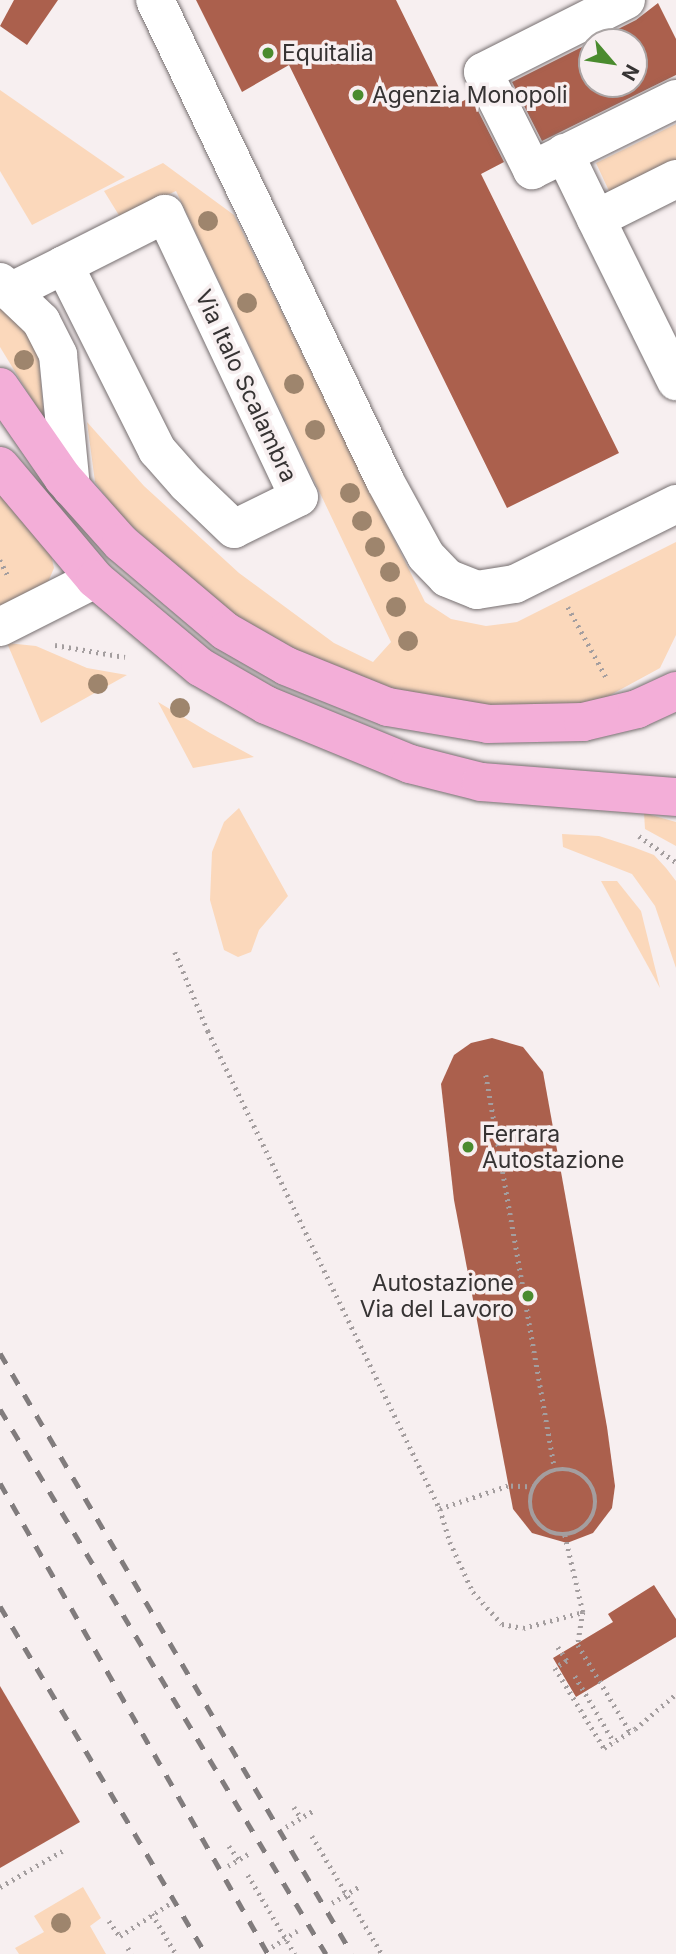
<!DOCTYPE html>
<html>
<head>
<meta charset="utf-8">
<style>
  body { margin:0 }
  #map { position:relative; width:676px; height:1954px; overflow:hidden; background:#f7eff0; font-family:Inter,sans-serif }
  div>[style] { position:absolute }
  .green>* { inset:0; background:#fbd8bb }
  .building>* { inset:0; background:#ab604d }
  .path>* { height:4.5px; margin-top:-2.25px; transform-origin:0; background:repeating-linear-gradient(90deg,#a49e9f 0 2px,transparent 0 7px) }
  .path>.ring { margin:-2.25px; padding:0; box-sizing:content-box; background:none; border:4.5px solid #a49e9f; border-radius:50% }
  .roads { filter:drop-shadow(0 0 2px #766f70) drop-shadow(0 0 2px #766f70) }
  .minor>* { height:38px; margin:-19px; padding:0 19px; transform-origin:19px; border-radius:19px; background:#fff }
  .major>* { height:38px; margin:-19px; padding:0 19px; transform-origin:19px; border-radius:19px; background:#f3aed8 }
  .rail>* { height:5px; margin-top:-2.5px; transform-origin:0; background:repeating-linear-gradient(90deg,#817c7d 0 12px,transparent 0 24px) }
  .trees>* { width:20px; height:20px; margin:-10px; border-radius:50%; background:#9e856d }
  .dots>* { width:19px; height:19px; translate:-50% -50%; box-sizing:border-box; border:4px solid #f7eff0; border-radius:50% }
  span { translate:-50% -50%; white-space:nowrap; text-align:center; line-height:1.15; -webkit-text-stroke:7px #f7eff0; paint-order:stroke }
  .poi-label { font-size:23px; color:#363333 }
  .left { translate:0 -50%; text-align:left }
  .right { translate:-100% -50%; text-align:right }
  .street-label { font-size:23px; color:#363333 }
  .north { position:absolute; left:578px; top:28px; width:70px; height:70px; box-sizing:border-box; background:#f7eff0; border:2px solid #aaa4a4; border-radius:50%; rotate:119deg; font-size:19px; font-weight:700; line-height:28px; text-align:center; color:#363333 }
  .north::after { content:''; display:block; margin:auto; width:24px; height:32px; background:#4a8b2e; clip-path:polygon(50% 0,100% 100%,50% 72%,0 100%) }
</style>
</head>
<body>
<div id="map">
  <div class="green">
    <div style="clip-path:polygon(0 90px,125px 177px,32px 225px,0 171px)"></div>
    <div style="clip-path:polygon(676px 124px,676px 161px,610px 193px,596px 163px)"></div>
    <div style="clip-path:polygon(163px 163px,234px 215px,425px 602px,451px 619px,486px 626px,517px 622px,676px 542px,676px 635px,660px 668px,605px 698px,534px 714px,404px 694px,321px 664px,213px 602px,119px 514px,95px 482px,87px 422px,144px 486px,239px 573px,334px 643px,373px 662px,391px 642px,176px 191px,120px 217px,104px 191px)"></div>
    <div style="clip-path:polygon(0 304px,22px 325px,38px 351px,44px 419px,0 347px)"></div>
    <div style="clip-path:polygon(0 486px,50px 550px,54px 568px,48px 582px,0 610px)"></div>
    <div style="clip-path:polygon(7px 643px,36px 646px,87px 668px,127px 675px,41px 723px)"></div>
    <div style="clip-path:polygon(158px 702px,210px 733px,254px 757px,193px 768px)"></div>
    <div style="clip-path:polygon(239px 808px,288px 896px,259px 930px,251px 952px,238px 957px,224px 950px,210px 900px,212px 852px,224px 822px)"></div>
    <div style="clip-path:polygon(644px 813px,676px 822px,676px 846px,645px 829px)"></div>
    <div style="clip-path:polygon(562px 834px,599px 836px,633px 847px,654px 855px,666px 868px,676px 881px,676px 968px,655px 906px,632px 874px,563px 847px)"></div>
    <div style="clip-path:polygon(601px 881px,617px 881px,641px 911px,660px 988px)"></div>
    <div style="clip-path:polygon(83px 1887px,101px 1918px,90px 1926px,106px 1954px,19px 1954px,15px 1948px,44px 1932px,34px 1916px)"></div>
  </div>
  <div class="building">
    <div style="clip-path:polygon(14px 0,58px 0,27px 45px,0 26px)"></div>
    <div style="clip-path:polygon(196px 0,396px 0,449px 108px,471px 97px,504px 162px,481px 174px,619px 453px,507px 508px,289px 65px,242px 92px)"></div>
    <div style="clip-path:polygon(evenodd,658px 3px,676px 39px,676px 75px,542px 141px,512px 82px,636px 20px,658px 3px,592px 42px,634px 42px,634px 84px,592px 84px,592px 42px)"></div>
    <div style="clip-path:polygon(492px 1038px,523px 1047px,543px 1072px,607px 1427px,615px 1486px,612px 1508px,593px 1533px,567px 1543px,532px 1533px,513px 1509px,454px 1200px,441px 1084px,454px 1055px,471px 1043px)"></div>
    <div style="clip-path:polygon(654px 1585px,676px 1619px,676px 1637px,576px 1697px,553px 1658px,613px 1622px,608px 1614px)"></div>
    <div style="clip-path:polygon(0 1686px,80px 1822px,0 1868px)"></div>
  </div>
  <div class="path">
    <div style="left:0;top:560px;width:20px;rotate:63deg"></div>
    <div style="left:568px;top:607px;width:80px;rotate:61.5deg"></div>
    <div style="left:55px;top:645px;width:71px;rotate:9.7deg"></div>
    <div style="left:639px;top:836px;width:45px;rotate:35.1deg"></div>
    <div style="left:175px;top:952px;width:86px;rotate:67.3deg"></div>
    <div style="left:208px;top:1031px;width:531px;rotate:64.11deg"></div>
    <div style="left:486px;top:1075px;width:401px;rotate:80.1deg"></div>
    <div class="ring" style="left:530px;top:1469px;width:61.5px;height:61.5px"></div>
    <div style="left:534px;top:1487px;width:26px;rotate:-178deg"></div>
    <div style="left:508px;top:1486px;width:72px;rotate:161.3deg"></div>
    <div style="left:440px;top:1509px;width:34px;rotate:73deg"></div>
    <div style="left:450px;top:1542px;width:55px;rotate:65.3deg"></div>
    <div style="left:473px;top:1592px;width:43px;rotate:47.8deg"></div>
    <div style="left:502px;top:1624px;width:21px;rotate:11deg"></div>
    <div style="left:523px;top:1628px;width:62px;rotate:-14.9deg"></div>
    <div style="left:565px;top:1535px;width:79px;rotate:76.8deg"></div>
    <div style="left:583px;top:1612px;width:33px;rotate:99deg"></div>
    <div style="left:578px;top:1645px;width:101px;rotate:59.1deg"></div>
    <div style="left:558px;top:1647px;width:17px;rotate:57deg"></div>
    <div style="left:567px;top:1661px;width:14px;rotate:150deg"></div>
    <div style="left:555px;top:1668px;width:94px;rotate:58.5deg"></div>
    <div style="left:604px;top:1748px;width:36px;rotate:-32deg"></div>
    <div style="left:635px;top:1729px;width:54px;rotate:-40.5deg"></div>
    <div style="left:575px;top:1676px;width:77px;rotate:59.4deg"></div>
    <div style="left:294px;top:1807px;width:13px;rotate:58deg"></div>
    <div style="left:286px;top:1827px;width:31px;rotate:-31deg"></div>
    <div style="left:312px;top:1836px;width:137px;rotate:59.3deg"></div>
    <div style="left:229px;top:1846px;width:17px;rotate:54deg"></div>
    <div style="left:228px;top:1866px;width:26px;rotate:-31deg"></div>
    <div style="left:248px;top:1875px;width:92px;rotate:59.3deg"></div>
    <div style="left:0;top:1887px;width:72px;rotate:-30.1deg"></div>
    <div style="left:332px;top:1903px;width:33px;rotate:-31deg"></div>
    <div style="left:152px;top:1914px;width:47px;rotate:59deg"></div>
    <div style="left:109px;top:1921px;width:19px;rotate:54deg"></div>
    <div style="left:120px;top:1936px;width:59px;rotate:-33.1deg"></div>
    <div style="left:272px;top:1947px;width:30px;rotate:-33deg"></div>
    <div style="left:128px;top:1948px;width:7px;rotate:56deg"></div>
  </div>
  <div class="roads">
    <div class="minor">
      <div style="left:155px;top:0;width:533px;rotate:64.44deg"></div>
      <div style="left:385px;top:481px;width:85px;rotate:61.3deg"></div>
      <div style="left:426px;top:556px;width:30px;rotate:46deg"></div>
      <div style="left:447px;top:578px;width:32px;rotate:22deg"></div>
      <div style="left:477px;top:590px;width:38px;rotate:-9deg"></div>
      <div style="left:515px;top:584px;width:180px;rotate:-26.4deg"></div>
      <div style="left:626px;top:0;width:160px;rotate:153.3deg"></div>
      <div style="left:483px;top:72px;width:110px;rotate:63.4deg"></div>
      <div style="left:532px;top:170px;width:161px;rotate:-26.2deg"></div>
      <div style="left:564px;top:153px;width:73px;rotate:64.1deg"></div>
      <div style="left:676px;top:179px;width:89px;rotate:153.4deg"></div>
      <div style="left:596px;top:219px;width:181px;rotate:63.7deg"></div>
      <div style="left:0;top:282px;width:57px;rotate:43.6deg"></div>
      <div style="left:41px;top:321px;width:38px;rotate:63deg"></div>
      <div style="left:58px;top:355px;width:133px;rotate:84.4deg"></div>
      <div style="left:10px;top:292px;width:60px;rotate:-26.6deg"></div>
      <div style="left:64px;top:265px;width:113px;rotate:-26.8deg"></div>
      <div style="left:165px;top:214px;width:313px;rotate:64.7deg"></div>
      <div style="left:299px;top:497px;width:72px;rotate:153.8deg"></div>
      <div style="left:234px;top:529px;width:65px;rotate:-136.2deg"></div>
      <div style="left:187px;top:484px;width:45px;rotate:-131.4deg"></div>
      <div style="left:157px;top:450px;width:207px;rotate:-116.7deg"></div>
      <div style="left:0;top:627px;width:106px;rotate:-26.8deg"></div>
    </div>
    <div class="major">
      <div style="left:0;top:387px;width:111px;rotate:55.3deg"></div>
      <div style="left:63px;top:478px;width:87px;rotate:48.3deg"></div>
      <div style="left:121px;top:543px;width:136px;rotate:40.2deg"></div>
      <div style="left:225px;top:631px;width:70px;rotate:29.8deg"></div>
      <div style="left:286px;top:666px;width:110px;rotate:21.9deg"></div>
      <div style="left:388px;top:707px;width:101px;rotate:9.6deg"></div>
      <div style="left:488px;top:724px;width:95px;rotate:-1.2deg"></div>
      <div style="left:583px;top:722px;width:56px;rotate:-13.5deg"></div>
      <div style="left:637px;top:709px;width:43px;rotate:-24.8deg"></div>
      <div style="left:0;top:466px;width:148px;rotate:49.9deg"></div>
      <div style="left:95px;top:579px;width:137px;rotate:40deg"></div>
      <div style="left:200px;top:667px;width:76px;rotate:29.9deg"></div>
      <div style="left:266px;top:705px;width:156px;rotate:22.3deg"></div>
      <div style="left:410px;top:764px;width:73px;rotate:14.2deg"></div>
      <div style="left:481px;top:782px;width:196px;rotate:4.4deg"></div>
    </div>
  </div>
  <div class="rail">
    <div style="left:0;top:1353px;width:696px;rotate:59.64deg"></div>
    <div style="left:0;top:1409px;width:635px;rotate:59.11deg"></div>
    <div style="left:0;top:1483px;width:542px;rotate:60.36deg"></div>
    <div style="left:0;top:1606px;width:404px;rotate:59.4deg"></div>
  </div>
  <div class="trees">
    <div style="left:208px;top:221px"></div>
    <div style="left:247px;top:303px"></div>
    <div style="left:24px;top:360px"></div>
    <div style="left:294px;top:384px"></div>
    <div style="left:315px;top:430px"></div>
    <div style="left:350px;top:493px"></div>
    <div style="left:362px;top:521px"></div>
    <div style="left:375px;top:547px"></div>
    <div style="left:390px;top:572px"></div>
    <div style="left:396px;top:607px"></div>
    <div style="left:408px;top:641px"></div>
    <div style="left:98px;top:684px"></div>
    <div style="left:180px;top:708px"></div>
    <div style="left:61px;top:1923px"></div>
  </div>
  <div class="dots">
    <div style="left:268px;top:53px;background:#4a8b2e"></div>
    <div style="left:358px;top:95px;background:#4a8b2e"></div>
    <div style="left:468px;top:1147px;background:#4a8b2e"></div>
    <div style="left:528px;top:1296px;background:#4a8b2e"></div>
  </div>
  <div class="poi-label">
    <span class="left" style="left:282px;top:53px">Equitalia</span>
    <span class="left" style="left:372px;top:95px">Agenzia Monopoli</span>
    <span class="left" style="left:482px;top:1147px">Ferrara<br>Autostazione</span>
    <span class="right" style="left:514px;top:1296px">Autostazione<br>Via del Lavoro</span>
  </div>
  <div class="street-label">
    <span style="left:246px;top:386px;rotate:65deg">Via Italo Scalambra</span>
  </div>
  <div class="north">N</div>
</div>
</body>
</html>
